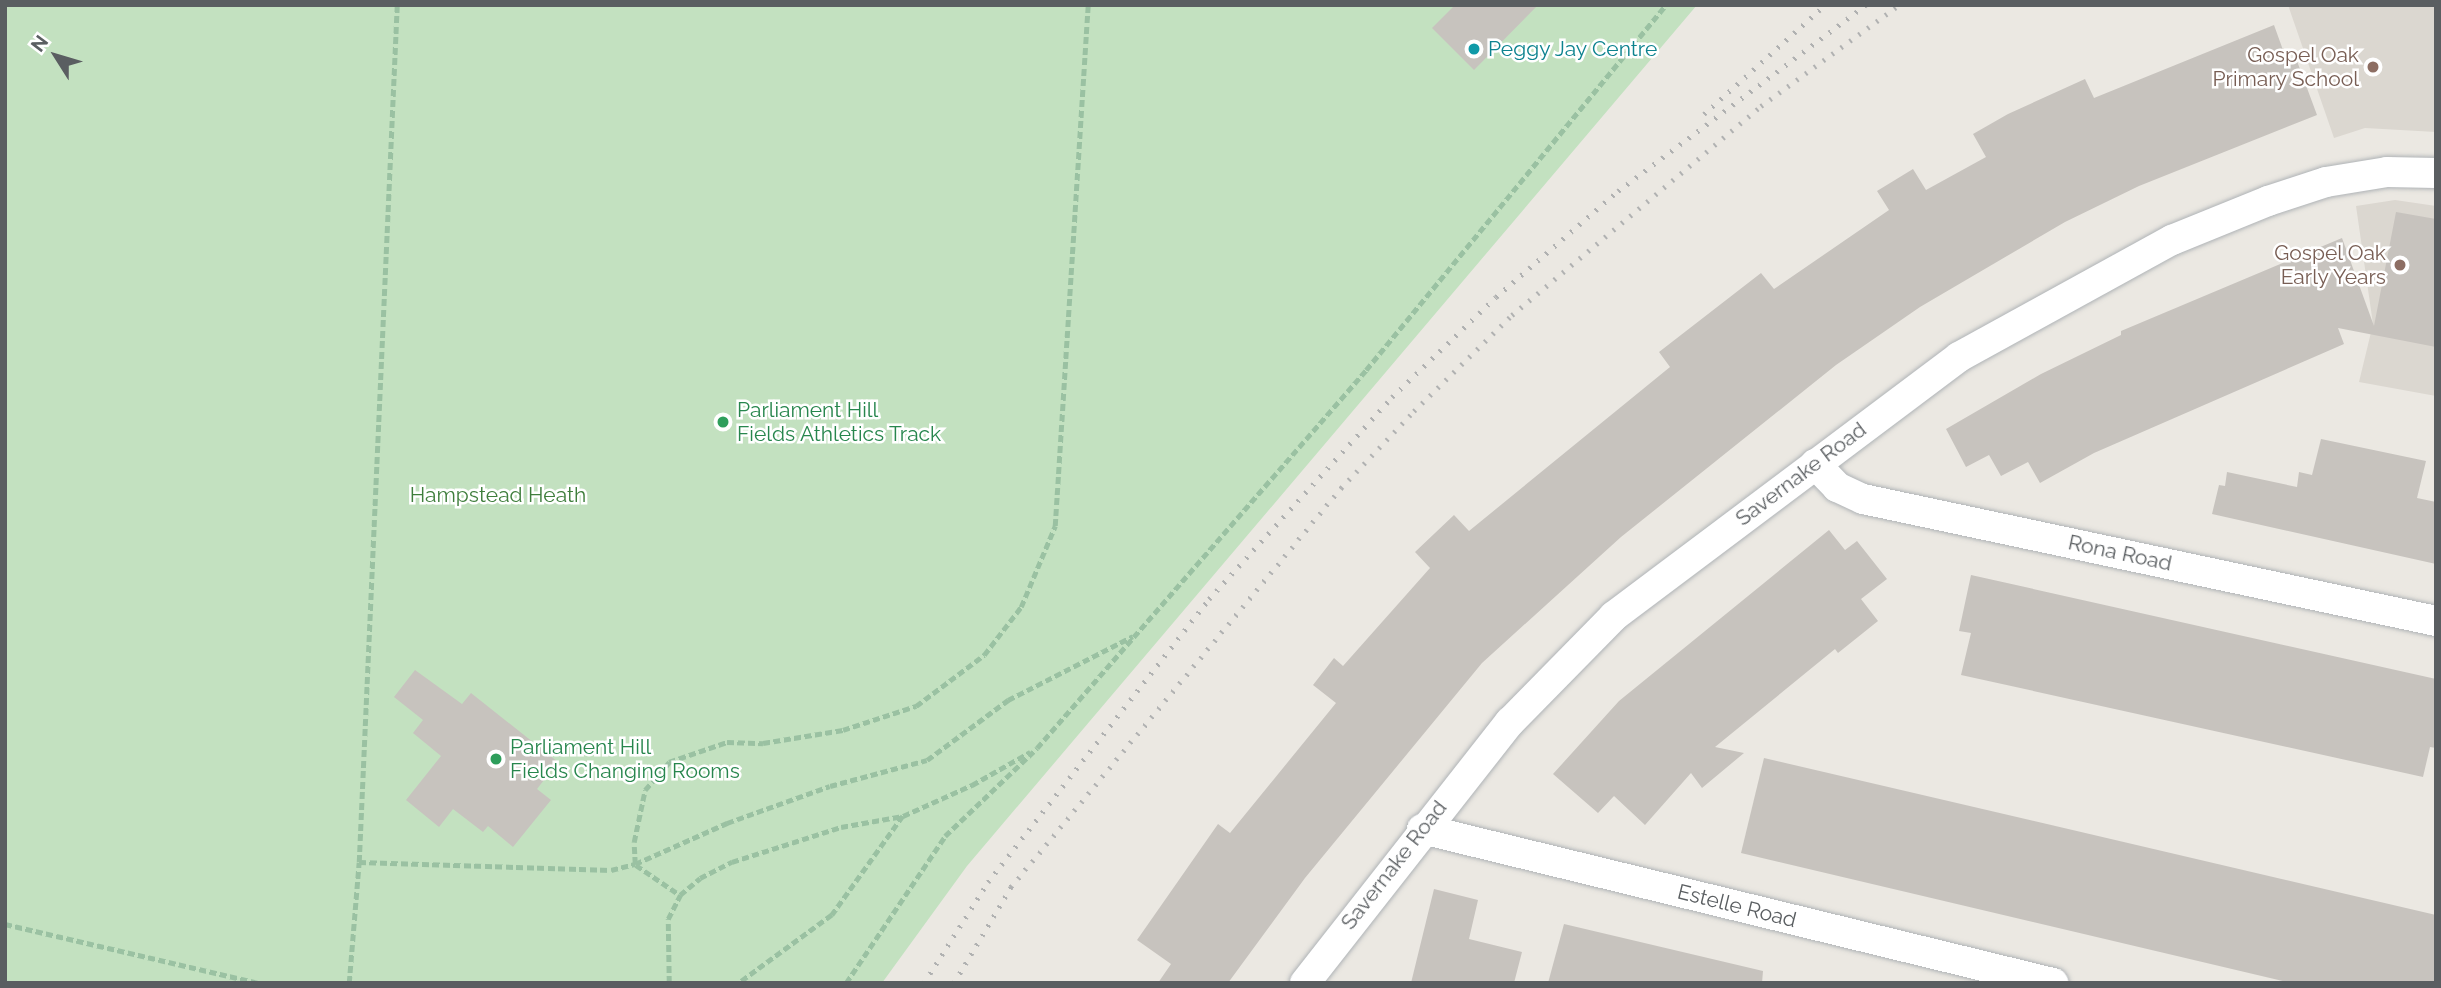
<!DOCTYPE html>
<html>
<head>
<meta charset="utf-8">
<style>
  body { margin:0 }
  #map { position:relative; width:2441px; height:988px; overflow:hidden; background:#ebe8e2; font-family:Raleway,sans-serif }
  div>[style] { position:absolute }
  .education>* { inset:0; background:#dbd7d0 }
  .green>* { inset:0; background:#c3e1c0 }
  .building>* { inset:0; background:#c7c3be }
  .path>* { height:4.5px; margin-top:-2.25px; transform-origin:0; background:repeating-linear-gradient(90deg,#9ac1a2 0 7px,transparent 0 10.5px) }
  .roads { filter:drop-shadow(0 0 2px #afb3b6) drop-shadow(0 0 2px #afb3b6) }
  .minor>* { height:30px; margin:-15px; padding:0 15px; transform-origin:15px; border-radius:15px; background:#fff }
  .rail>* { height:5px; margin-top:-2.5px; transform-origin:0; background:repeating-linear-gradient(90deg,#b0b1b1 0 2px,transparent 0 11px) }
  .dots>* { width:19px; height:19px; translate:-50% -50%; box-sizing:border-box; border:4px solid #fff; border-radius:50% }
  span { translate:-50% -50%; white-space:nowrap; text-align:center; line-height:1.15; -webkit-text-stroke:5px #fff; paint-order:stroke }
  .culture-label { font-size:21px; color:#0d838f }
  .left { translate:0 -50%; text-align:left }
  .education-label { font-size:21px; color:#785e54 }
  .right { translate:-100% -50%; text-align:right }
  .leisure-label { font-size:21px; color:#27864d }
  .street-label { font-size:21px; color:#5a5e61 }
  .park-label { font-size:21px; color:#3f7e3c }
  .frame { position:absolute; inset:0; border:7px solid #5a5e61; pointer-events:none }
  .north { position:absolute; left:21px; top:21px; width:70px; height:70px; -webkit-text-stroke:5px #fff; paint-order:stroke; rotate:307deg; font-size:19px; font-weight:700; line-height:28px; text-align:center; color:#5a5e61 }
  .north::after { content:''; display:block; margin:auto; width:24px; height:32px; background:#5a5e61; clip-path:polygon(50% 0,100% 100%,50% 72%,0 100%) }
</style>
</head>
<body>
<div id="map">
  <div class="education">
    <div style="clip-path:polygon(2288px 5px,2436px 5px,2436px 132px,2365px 128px,2334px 138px)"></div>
    <div style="clip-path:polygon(2395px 200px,2436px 206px,2436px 396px,2359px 382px,2373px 324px,2356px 206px)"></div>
  </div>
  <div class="green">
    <div style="clip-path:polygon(5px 5px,1697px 5px,967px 866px,882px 983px,5px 983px)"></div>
  </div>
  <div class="building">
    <div style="clip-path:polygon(1455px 5px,1538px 5px,1474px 70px,1432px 28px)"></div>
    <div style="clip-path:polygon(2274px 25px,2288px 64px,2297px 61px,2317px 115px,2139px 186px,2065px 222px,1920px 307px,1836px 365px,1621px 537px,1482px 663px,1305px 878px,1228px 983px,1158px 983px,1171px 964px,1137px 940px,1218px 824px,1230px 833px,1336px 703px,1313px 685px,1334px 658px,1343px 666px,1430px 568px,1415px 552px,1454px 515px,1469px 531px,1670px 367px,1659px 352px,1761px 273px,1774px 289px,1889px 210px,1877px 191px,1913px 169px,1926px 190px,1986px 157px,1973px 134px,2008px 114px,2085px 79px,2094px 98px)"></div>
    <div style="clip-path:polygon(2396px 212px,2436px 219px,2436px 347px,2338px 328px,2344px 344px,2094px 453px,2040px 483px,2028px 462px,2001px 476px,1989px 455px,1966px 467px,1946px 429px,2041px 374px,2121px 335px,2121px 331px,2342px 238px,2374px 326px)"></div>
    <div style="clip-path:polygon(2321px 439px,2426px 461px,2417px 498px,2436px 502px,2436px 564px,2212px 514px,2219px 485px,2225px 486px,2227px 472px,2297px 487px,2299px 472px,2312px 475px)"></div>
    <div style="clip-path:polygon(1829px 530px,1845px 550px,1857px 541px,1887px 579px,1861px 599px,1878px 621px,1838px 653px,1835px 649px,1715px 747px,1744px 753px,1702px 788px,1691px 773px,1645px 825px,1614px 796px,1598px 813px,1553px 774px,1619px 701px)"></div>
    <div style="clip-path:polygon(1971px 575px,2436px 679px,2436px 748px,2430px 747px,2423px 777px,1961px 675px,1971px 633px,1959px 631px)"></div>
    <div style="clip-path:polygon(415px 670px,462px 704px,471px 693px,558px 762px,537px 789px,551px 800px,513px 847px,488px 826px,483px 832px,453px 809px,439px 827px,406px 800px,441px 756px,413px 733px,423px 720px,394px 697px)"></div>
    <div style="clip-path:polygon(1764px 758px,2436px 915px,2436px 983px,2291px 983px,1741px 853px)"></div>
    <div style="clip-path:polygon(1434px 889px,1478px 900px,1469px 939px,1522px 952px,1514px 983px,1411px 983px)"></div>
    <div style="clip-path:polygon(1564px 924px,1763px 971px,1762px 983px,1548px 983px)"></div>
  </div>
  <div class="path">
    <div style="left:903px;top:816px;width:76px;rotate:-24.2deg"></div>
    <div style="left:972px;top:785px;width:67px;rotate:-29.6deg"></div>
    <div style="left:359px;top:862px;width:252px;rotate:1.8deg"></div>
    <div style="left:611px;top:870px;width:25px;rotate:-14deg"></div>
    <div style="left:635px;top:864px;width:22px;rotate:-93deg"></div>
    <div style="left:634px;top:842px;width:53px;rotate:-78.1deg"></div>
    <div style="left:645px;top:790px;width:37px;rotate:-49deg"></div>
    <div style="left:669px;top:762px;width:61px;rotate:-19deg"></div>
    <div style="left:727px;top:742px;width:36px;rotate:2deg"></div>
    <div style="left:763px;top:743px;width:81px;rotate:-9.2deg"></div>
    <div style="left:843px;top:730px;width:77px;rotate:-18.2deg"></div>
    <div style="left:916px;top:706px;width:85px;rotate:-36.9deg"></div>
    <div style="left:984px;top:655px;width:61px;rotate:-52.4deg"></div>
    <div style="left:1021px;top:607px;width:88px;rotate:-67.2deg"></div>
    <div style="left:1055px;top:526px;width:522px;rotate:-86.38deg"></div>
    <div style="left:635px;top:864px;width:101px;rotate:-24deg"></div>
    <div style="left:727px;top:823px;width:109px;rotate:-19.8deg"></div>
    <div style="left:830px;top:786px;width:100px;rotate:-15deg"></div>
    <div style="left:927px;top:760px;width:101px;rotate:-36.5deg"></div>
    <div style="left:1008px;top:700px;width:140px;rotate:-27.1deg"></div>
    <div style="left:636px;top:865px;width:53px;rotate:34.3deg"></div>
    <div style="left:5px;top:924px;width:261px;rotate:13.1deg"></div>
    <div style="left:349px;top:983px;width:121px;rotate:-85.3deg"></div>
    <div style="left:359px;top:862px;width:858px;rotate:-87.46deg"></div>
    <div style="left:669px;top:983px;width:64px;rotate:-90.9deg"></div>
    <div style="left:668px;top:919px;width:27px;rotate:-63deg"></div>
    <div style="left:680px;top:895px;width:26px;rotate:-40deg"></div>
    <div style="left:700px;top:878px;width:36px;rotate:-27deg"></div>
    <div style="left:732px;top:862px;width:114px;rotate:-17.8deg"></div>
    <div style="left:841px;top:827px;width:63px;rotate:-10.1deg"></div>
    <div style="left:903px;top:816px;width:122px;rotate:125.6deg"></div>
    <div style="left:832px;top:915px;width:115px;rotate:143.8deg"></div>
    <div style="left:846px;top:983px;width:177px;rotate:-56deg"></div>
    <div style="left:945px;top:836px;width:127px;rotate:-43.7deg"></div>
    <div style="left:1037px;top:748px;width:501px;rotate:-48.96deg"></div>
    <div style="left:1366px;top:370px;width:472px;rotate:-50.6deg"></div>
  </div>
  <div class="roads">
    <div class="minor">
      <div style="left:1815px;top:464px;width:32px;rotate:46deg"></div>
      <div style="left:1837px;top:487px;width:29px;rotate:25deg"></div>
      <div style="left:1863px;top:499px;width:586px;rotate:12.02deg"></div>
      <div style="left:1422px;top:829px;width:650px;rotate:13.72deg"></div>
      <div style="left:1305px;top:983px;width:332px;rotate:-51.9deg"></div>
      <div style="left:1510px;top:722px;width:148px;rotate:-45.5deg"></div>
      <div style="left:1614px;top:616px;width:431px;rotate:-36.9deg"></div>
      <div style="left:1959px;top:357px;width:243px;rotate:-28.8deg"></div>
      <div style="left:2172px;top:240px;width:104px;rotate:-22.1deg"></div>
      <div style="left:2268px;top:201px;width:61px;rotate:-18.1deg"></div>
      <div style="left:2326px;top:182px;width:62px;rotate:-9.3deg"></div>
      <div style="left:2387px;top:172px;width:49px;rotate:1.2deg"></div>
    </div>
  </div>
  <div class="rail">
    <div style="left:1704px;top:114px;width:163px;rotate:-42deg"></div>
    <div style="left:924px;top:983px;width:120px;rotate:-57.6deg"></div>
    <div style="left:988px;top:882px;width:359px;rotate:-52deg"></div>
    <div style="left:1209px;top:599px;width:273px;rotate:-47.8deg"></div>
    <div style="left:1392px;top:397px;width:144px;rotate:-43.9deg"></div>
    <div style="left:1496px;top:297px;width:162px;rotate:-41deg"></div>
    <div style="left:1618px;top:191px;width:310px;rotate:-36.9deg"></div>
    <div style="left:954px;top:983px;width:112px;rotate:-59.3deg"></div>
    <div style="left:1011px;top:887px;width:518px;rotate:-50.41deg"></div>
    <div style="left:1341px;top:488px;width:106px;rotate:-46.5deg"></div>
    <div style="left:1414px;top:411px;width:137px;rotate:-44.4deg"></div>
    <div style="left:1512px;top:315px;width:325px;rotate:-40deg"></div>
    <div style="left:1761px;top:106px;width:171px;rotate:-36.2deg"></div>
  </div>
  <div class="dots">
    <div style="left:1474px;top:49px;background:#0f9aa8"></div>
    <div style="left:2373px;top:67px;background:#8d6e63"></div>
    <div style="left:2400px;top:265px;background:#8d6e63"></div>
    <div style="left:723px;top:422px;background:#2e9e5b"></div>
    <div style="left:496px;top:759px;background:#2e9e5b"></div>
  </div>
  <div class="culture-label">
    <span class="left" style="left:1488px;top:49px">Peggy Jay Centre</span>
  </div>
  <div class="education-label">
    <span class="right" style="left:2359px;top:67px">Gospel Oak<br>Primary School</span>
    <span class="right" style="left:2386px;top:265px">Gospel Oak<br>Early Years</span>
  </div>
  <div class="leisure-label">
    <span class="left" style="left:737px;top:422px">Parliament Hill<br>Fields Athletics Track</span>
    <span class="left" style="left:510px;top:759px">Parliament Hill<br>Fields Changing Rooms</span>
  </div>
  <div class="street-label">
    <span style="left:1801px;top:474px;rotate:-37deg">Savernake Road</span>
    <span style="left:2120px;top:553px;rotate:12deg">Rona Road</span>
    <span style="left:1394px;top:865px;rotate:-52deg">Savernake Road</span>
    <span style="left:1737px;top:906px;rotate:14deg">Estelle Road</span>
  </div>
  <div class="park-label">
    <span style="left:498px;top:495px">Hampstead Heath</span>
  </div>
  <div class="frame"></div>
  <div class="north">N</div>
</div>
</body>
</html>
